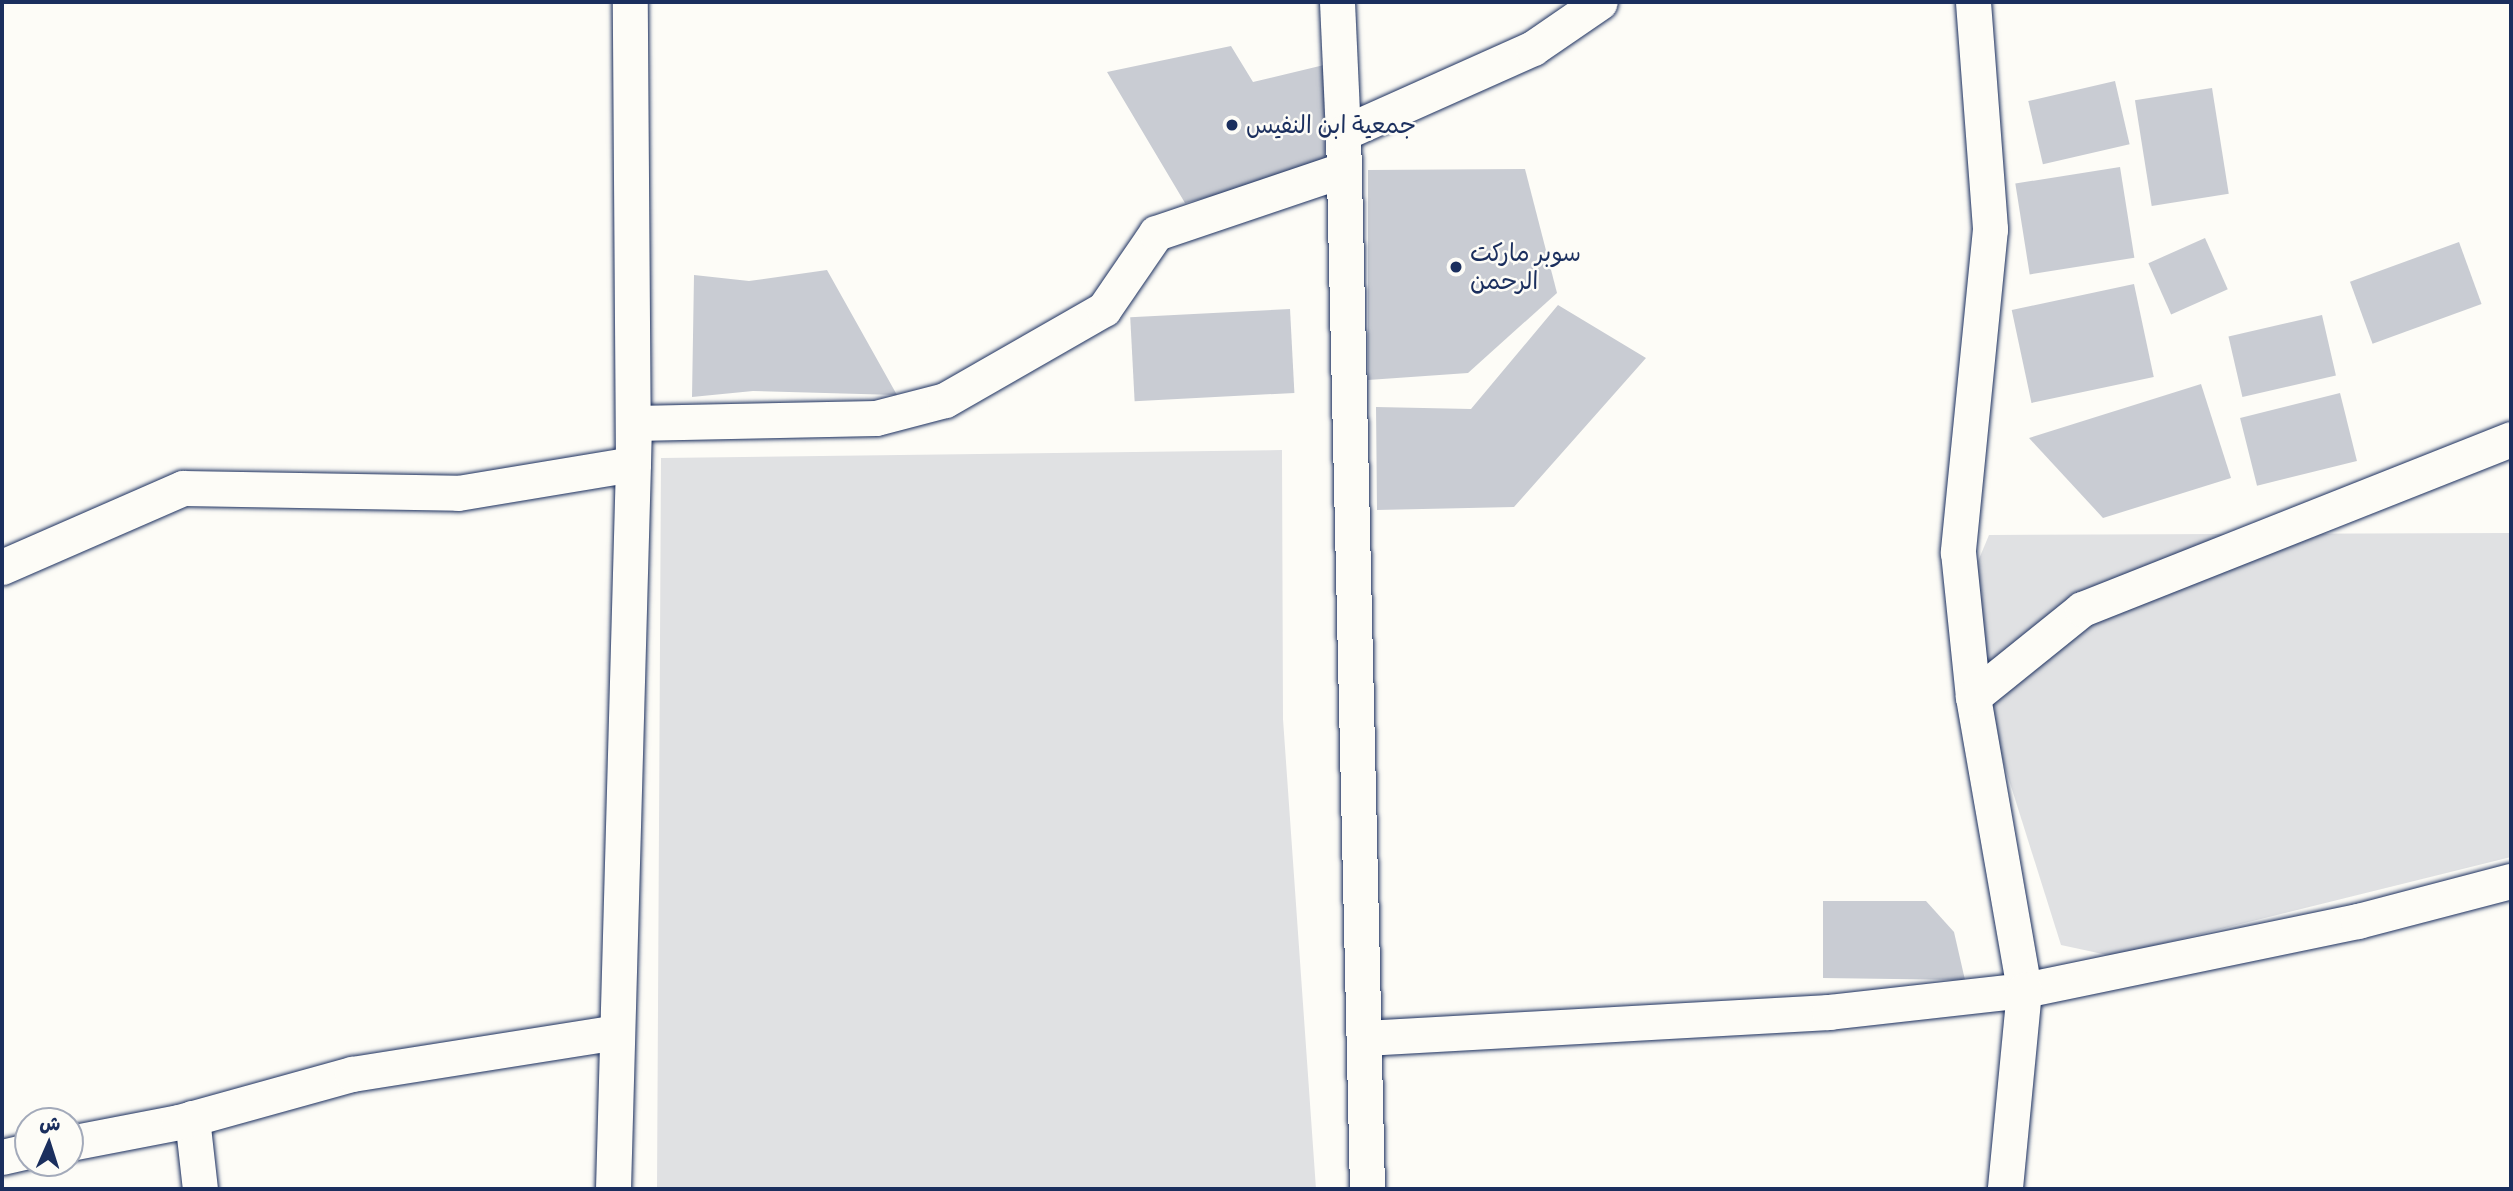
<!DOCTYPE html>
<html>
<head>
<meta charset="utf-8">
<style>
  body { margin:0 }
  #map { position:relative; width:2513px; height:1191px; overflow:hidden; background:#fdfcf7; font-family:Delius,"Playpen Sans Arabic",sans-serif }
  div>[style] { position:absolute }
  .green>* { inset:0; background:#e0e1e3 }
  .building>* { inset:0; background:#c9ccd3; transform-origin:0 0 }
  .roads { filter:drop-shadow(0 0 2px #1b2f5e) drop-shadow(0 0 2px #1b2f5e) }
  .minor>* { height:35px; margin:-17.5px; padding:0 17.5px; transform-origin:17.5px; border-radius:17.5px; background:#fdfcf7 }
  .dots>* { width:19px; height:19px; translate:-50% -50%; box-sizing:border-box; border:4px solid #fdfcf7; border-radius:50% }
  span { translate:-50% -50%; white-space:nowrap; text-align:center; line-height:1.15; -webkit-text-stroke:5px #fdfcf7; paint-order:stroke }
  .poi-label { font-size:24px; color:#1b2f5e }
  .left { translate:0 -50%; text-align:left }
  .frame { position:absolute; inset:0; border:4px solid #1b2f5e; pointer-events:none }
  .north { position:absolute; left:14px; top:1107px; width:70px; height:70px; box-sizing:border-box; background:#fdfcf7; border:2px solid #a3aaba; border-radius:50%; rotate:3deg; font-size:19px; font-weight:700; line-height:28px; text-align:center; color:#1b2f5e }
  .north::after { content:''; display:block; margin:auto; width:24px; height:32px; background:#1b2f5e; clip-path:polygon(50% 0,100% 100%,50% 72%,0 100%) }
</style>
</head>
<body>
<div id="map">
  <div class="green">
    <div style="clip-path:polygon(1282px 450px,1283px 719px,1316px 1189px,657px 1189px,661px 458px)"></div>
    <div style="clip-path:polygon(2511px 533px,2511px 857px,2112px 956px,2061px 945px,1988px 713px,1974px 571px,1989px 535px)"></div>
  </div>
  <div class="building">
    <div style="clip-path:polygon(1231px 46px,1253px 82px,1324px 65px,1325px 168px,1185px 203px,1107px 72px)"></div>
    <div style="left:2115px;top:81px;width:65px;height:89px;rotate:77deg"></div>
    <div style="left:2212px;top:88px;width:107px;height:78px;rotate:81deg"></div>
    <div style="left:2120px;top:167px;width:92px;height:106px;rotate:81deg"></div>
    <div style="clip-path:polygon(1525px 169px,1557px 293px,1468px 373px,1368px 380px,1368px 170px)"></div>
    <div style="left:2205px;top:238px;width:56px;height:62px;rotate:66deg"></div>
    <div style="left:2459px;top:242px;width:66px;height:116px;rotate:70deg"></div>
    <div style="clip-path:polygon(827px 270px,897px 395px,753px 391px,692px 397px,694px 275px,749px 281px)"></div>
    <div style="left:2134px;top:284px;width:95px;height:125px;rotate:78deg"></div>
    <div style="clip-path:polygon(1558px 305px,1646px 358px,1514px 507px,1377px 510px,1376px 407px,1471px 409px)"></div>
    <div style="left:1290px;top:309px;width:84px;height:160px;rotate:87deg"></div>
    <div style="left:2322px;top:315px;width:62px;height:96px;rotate:77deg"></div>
    <div style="clip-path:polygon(2201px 384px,2231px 478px,2103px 518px,2029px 438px)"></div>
    <div style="left:2340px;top:393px;width:70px;height:103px;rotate:76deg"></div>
    <div style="clip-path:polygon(1823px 901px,1926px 901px,1954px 932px,1965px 980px,1823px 978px)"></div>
  </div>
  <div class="roads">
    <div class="minor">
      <div style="left:1337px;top:2px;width:131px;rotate:87.4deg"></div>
      <div style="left:1973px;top:2px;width:228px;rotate:85.7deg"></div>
      <div style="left:1990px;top:229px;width:325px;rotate:95.7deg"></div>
      <div style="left:1958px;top:552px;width:146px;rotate:84.1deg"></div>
      <div style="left:1973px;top:697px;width:297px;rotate:80.1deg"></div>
      <div style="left:2024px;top:990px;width:341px;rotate:-11.7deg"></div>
      <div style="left:2358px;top:921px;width:158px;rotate:-14.7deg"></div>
      <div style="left:2px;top:567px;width:197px;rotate:-23.6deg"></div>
      <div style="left:183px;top:488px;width:275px;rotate:1deg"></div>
      <div style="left:458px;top:493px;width:177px;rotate:-9.4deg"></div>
      <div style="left:633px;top:464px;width:41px;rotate:-88.6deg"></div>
      <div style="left:634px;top:423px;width:242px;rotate:-1.2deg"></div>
      <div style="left:876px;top:418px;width:71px;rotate:-14.6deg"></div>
      <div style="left:945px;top:400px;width:183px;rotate:-29.8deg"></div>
      <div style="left:1104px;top:309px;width:92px;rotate:-55.6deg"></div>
      <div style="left:1156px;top:233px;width:196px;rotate:-18.7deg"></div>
      <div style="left:1973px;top:697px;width:140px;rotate:-38.9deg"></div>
      <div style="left:2082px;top:609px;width:461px;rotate:-21.6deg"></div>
      <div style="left:1364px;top:1038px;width:466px;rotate:-3.2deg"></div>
      <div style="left:1829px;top:1012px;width:196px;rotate:-6.4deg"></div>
      <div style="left:2024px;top:990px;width:200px;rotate:95.5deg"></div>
      <div style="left:192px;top:1118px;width:71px;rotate:83.6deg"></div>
      <div style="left:70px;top:1143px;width:111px;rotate:-10.9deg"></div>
      <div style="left:179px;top:1122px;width:180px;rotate:-15.5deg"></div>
      <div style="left:352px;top:1074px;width:267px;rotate:-9deg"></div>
      <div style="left:2px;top:1157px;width:27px;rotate:-13deg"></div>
      <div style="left:613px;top:1189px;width:725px;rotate:-88.42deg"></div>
      <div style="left:633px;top:464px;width:462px;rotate:-90.4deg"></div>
      <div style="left:1367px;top:1189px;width:1056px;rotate:-91.3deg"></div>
      <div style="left:1343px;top:133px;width:208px;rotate:-24.1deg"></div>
      <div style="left:1533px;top:48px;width:81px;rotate:-34.5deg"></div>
    </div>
  </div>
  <div class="dots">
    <div style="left:1232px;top:125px;background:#1b2f5e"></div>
    <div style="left:1456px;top:267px;background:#1b2f5e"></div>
  </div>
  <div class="poi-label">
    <span class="left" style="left:1246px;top:125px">جمعية ابن النفيس</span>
    <span class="left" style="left:1470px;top:267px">سوبر ماركت<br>الرحمن</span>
  </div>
  <div class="frame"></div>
  <div class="north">ش</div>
</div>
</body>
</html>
